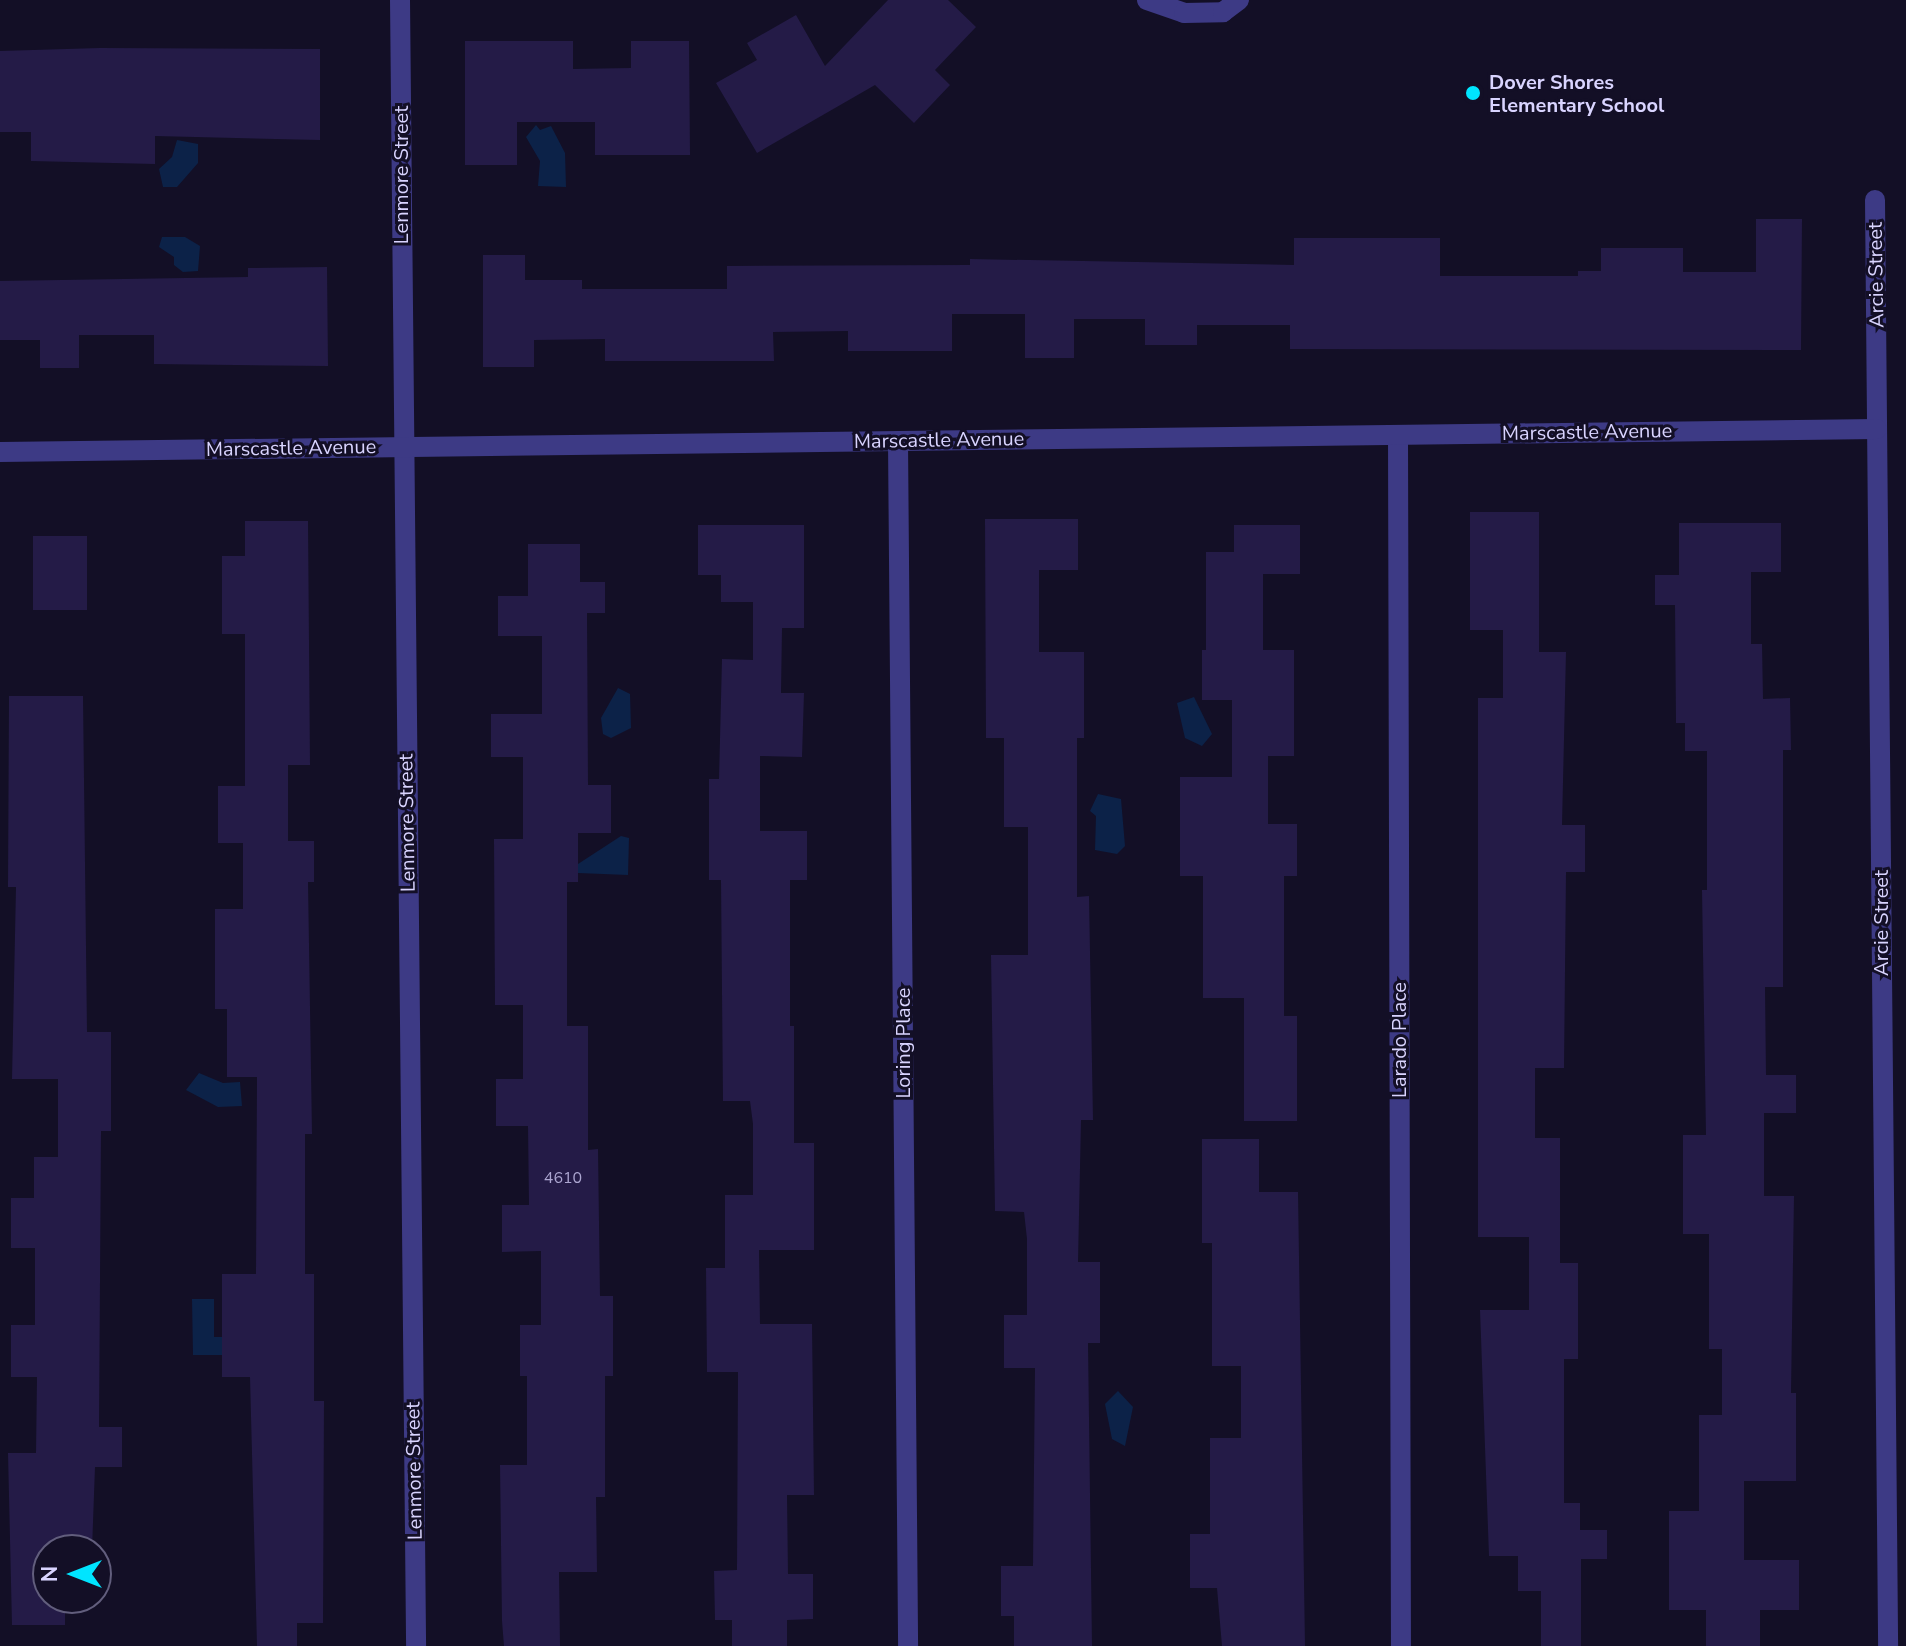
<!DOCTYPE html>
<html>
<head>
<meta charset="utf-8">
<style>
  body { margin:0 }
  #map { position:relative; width:1906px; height:1646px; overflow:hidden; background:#130f26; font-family:"Nunito Sans",sans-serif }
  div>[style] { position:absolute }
  .water>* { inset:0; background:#0c2248 }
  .building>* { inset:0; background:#241b47; transform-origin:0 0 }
  .minor>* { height:20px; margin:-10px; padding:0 10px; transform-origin:10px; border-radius:10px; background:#3d3a85 }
  .dots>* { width:22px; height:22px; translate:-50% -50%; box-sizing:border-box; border:4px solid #130f26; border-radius:50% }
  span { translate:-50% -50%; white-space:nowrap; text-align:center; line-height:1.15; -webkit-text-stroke:6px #130f26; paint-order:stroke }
  .number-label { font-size:16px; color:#aca6d1 }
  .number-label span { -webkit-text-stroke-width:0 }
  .poi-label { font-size:20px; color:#d9d4ff; font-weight:700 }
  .left { translate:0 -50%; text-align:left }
  .street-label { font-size:20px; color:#d9d4ff }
  .north { position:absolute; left:32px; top:1534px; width:80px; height:80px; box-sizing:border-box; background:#130f26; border:2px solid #625e7d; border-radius:50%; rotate:270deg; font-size:22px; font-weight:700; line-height:32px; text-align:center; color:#d9d4ff }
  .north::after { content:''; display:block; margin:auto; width:28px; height:36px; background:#00e5ff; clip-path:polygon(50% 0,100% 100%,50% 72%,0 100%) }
</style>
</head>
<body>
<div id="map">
  <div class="water">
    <div style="clip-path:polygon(536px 125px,540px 130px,551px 126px,565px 153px,566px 187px,538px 186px,540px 161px,526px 137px)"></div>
    <div style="clip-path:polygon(177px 140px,198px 144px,198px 163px,177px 187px,163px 187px,159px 169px,172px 157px)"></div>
    <div style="clip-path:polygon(162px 237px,185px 237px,200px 246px,198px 271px,183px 272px,174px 265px,174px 257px,159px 247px)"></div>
    <div style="clip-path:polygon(618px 688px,630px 694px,631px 728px,611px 738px,603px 734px,601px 718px)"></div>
    <div style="clip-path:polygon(1194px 697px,1212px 734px,1202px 746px,1185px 738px,1177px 703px)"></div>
    <div style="clip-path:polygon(1098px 794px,1121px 799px,1125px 846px,1117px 854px,1095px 850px,1096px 816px,1090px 811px)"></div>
    <div style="clip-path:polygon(621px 836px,629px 838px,628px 875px,578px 873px,578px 864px)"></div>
    <div style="clip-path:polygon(199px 1073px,223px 1083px,240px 1082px,242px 1106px,218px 1107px,186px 1090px)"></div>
    <div style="clip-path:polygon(192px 1299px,214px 1299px,214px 1337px,222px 1337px,222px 1355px,193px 1355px)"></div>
    <div style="clip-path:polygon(1118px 1391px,1133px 1407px,1125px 1446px,1112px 1439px,1105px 1404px)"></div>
  </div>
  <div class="building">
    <div style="clip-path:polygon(888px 0,948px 0,976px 27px,935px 70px,950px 85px,914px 123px,875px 85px,757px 153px,716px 83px,757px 60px,747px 43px,796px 15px,825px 66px)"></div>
    <div style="clip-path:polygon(465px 41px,573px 41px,573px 69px,631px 68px,631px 41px,689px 41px,690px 155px,595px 155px,595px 122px,517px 122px,517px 165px,465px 165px)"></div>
    <div style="clip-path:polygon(100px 48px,320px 49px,320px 140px,155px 136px,155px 164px,31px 161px,31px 132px,0 132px,0 51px)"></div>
    <div style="clip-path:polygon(1756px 219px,1802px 219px,1801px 350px,1290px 349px,1290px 325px,1197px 325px,1197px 345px,1145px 345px,1145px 319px,1074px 319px,1074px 358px,1025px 358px,1025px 314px,952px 314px,952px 351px,848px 351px,848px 331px,773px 332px,774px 361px,605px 361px,605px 339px,534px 340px,534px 367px,483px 367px,483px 255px,525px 255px,525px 280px,582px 280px,582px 289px,727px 289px,727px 266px,970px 265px,970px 259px,1294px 265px,1294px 238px,1440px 238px,1440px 276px,1578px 276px,1578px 271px,1601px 271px,1601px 248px,1683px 248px,1683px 272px,1756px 272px)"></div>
    <div style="clip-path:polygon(327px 267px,328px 366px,154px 364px,154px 335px,79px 335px,79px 368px,40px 368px,40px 340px,0 340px,0 281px,248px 277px,248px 268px)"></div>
    <div style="clip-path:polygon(1470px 512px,1539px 512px,1539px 652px,1566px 652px,1562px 825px,1585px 825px,1585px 872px,1566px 872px,1564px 1068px,1535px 1068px,1535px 1138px,1560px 1138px,1560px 1263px,1578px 1263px,1578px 1359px,1564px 1359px,1564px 1503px,1580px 1503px,1580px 1530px,1607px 1530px,1607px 1559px,1581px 1559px,1581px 1646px,1541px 1646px,1541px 1591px,1518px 1591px,1518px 1556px,1489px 1556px,1480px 1310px,1529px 1310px,1529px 1237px,1478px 1237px,1478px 698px,1503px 698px,1503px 630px,1470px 630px)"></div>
    <div style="clip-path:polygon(985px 519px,1078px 519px,1078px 570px,1039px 570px,1039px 652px,1084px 652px,1084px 738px,1077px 738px,1077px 897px,1089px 896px,1093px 1120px,1081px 1120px,1078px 1262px,1100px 1262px,1100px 1343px,1088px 1343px,1092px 1646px,1014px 1646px,1014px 1616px,1001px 1616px,1001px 1566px,1033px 1566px,1035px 1368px,1004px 1368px,1004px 1315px,1027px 1315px,1027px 1239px,1024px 1212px,995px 1211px,991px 955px,1028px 955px,1028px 827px,1004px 827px,1004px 738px,986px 738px)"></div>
    <div style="clip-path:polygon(245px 521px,308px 521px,310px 765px,288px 765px,288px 841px,314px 841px,314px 882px,308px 882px,312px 1134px,305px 1134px,305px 1274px,314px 1274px,314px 1401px,324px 1401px,323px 1623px,297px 1623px,297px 1646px,257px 1646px,250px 1377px,222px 1377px,222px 1274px,256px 1274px,257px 1077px,227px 1077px,227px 1009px,215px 1009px,215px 909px,243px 909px,243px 843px,218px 843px,218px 786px,245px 786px,245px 634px,222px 634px,222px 556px,245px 556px)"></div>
    <div style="clip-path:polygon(1679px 523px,1781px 523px,1781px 572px,1751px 572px,1751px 644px,1762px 644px,1763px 699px,1790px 698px,1791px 750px,1783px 750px,1783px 987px,1765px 987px,1766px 1075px,1796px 1075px,1796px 1113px,1764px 1113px,1764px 1196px,1794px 1196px,1791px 1393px,1796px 1393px,1796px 1481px,1744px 1481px,1744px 1560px,1799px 1560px,1799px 1610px,1760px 1610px,1760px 1646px,1706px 1646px,1706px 1610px,1669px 1610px,1669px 1511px,1699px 1511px,1699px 1415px,1722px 1415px,1722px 1349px,1709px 1349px,1709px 1234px,1683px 1234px,1683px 1135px,1706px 1135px,1702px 890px,1707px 890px,1707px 751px,1685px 751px,1685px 723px,1676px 723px,1675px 605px,1655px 605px,1655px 575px,1679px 575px)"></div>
    <div style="clip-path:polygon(698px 525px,804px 525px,804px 628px,782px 628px,781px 693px,804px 693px,802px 757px,760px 756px,760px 831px,807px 831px,807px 880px,790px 880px,790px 1026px,794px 1026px,794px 1143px,814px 1143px,814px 1250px,759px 1250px,760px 1324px,812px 1324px,814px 1495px,787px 1495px,788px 1574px,813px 1574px,813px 1619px,787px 1620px,787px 1646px,732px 1646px,732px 1620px,715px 1620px,714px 1571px,737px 1570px,738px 1372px,707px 1372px,706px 1268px,725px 1268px,725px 1195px,753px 1195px,753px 1124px,750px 1101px,723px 1101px,721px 880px,709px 880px,709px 779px,719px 779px,722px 659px,753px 660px,753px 602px,721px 602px,721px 575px,698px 575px)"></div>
    <div style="clip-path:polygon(1234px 525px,1300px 525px,1300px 574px,1263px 574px,1263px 650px,1294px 650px,1294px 756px,1268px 756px,1268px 824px,1297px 824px,1297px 876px,1284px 876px,1284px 1016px,1297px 1016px,1297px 1121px,1244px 1121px,1244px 998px,1203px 998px,1203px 876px,1180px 876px,1180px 777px,1232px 777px,1232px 700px,1202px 700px,1202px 650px,1206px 650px,1206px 552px,1234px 552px)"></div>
    <div style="left:33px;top:536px;width:54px;height:74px"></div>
    <div style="clip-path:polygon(528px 544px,580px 544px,580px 582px,605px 582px,605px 613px,587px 613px,588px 785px,611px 785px,611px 833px,578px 833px,578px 882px,567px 882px,567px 1026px,588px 1026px,588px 1150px,598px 1149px,600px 1296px,613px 1296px,613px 1376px,605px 1376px,605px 1497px,596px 1497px,597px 1572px,559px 1572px,560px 1646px,504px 1646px,502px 1621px,500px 1465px,527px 1465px,527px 1376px,520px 1376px,520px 1325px,541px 1325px,541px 1251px,502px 1252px,502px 1205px,529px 1205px,528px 1126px,496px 1126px,496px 1079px,523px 1079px,523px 1005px,495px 1005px,494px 839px,523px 839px,523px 757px,491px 757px,491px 714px,542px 714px,542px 636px,498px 636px,498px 596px,528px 596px)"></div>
    <div style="clip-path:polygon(9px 696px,83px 696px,87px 1032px,111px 1032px,111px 1131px,101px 1131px,99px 1427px,122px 1427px,122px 1467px,95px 1467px,92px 1550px,48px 1550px,48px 1598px,65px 1598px,65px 1625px,12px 1625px,8px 1453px,36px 1453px,37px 1377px,11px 1377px,11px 1325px,35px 1325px,35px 1248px,11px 1248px,11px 1198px,34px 1198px,34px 1157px,58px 1157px,58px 1079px,12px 1079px,16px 887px,8px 887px)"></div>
    <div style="clip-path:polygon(1202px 1139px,1259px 1139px,1259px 1192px,1298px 1192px,1305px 1646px,1222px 1646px,1217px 1588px,1190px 1588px,1190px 1534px,1210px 1534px,1210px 1438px,1241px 1438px,1241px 1366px,1212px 1366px,1212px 1243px,1202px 1243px)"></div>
  </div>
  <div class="minor">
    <div style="left:400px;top:0;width:1646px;rotate:89.44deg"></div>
    <div style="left:1147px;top:0;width:39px;rotate:19deg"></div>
    <div style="left:1184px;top:13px;width:39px;rotate:-1deg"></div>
    <div style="left:1223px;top:12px;width:20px;rotate:-37deg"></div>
    <div style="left:1875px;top:200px;width:1446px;rotate:89.48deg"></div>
    <div style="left:1398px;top:435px;width:1211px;rotate:89.86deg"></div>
    <div style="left:898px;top:441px;width:1205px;rotate:89.52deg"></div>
    <div style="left:0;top:452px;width:1877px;rotate:-0.7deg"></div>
  </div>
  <div class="dots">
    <div style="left:1473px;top:93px;background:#00e5ff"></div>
  </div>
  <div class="number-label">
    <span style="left:563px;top:1178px">4610</span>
  </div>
  <div class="poi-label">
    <span class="left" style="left:1489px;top:94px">Dover Shores<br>Elementary School</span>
  </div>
  <div class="street-label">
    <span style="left:401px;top:175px;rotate:-90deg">Lenmore Street</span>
    <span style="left:1876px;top:275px;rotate:-91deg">Arcie Street</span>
    <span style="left:1587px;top:432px;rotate:-1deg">Marscastle Avenue</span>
    <span style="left:939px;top:440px;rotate:-1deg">Marscastle Avenue</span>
    <span style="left:291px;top:448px;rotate:-1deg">Marscastle Avenue</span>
    <span style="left:407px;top:823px;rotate:-91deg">Lenmore Street</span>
    <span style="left:1881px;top:923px;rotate:-90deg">Arcie Street</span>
    <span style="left:1399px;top:1040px;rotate:-90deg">Larado Place</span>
    <span style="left:903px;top:1043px;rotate:-90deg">Loring Place</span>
    <span style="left:414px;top:1471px;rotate:-91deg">Lenmore Street</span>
  </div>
  <div class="north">N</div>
</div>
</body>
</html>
